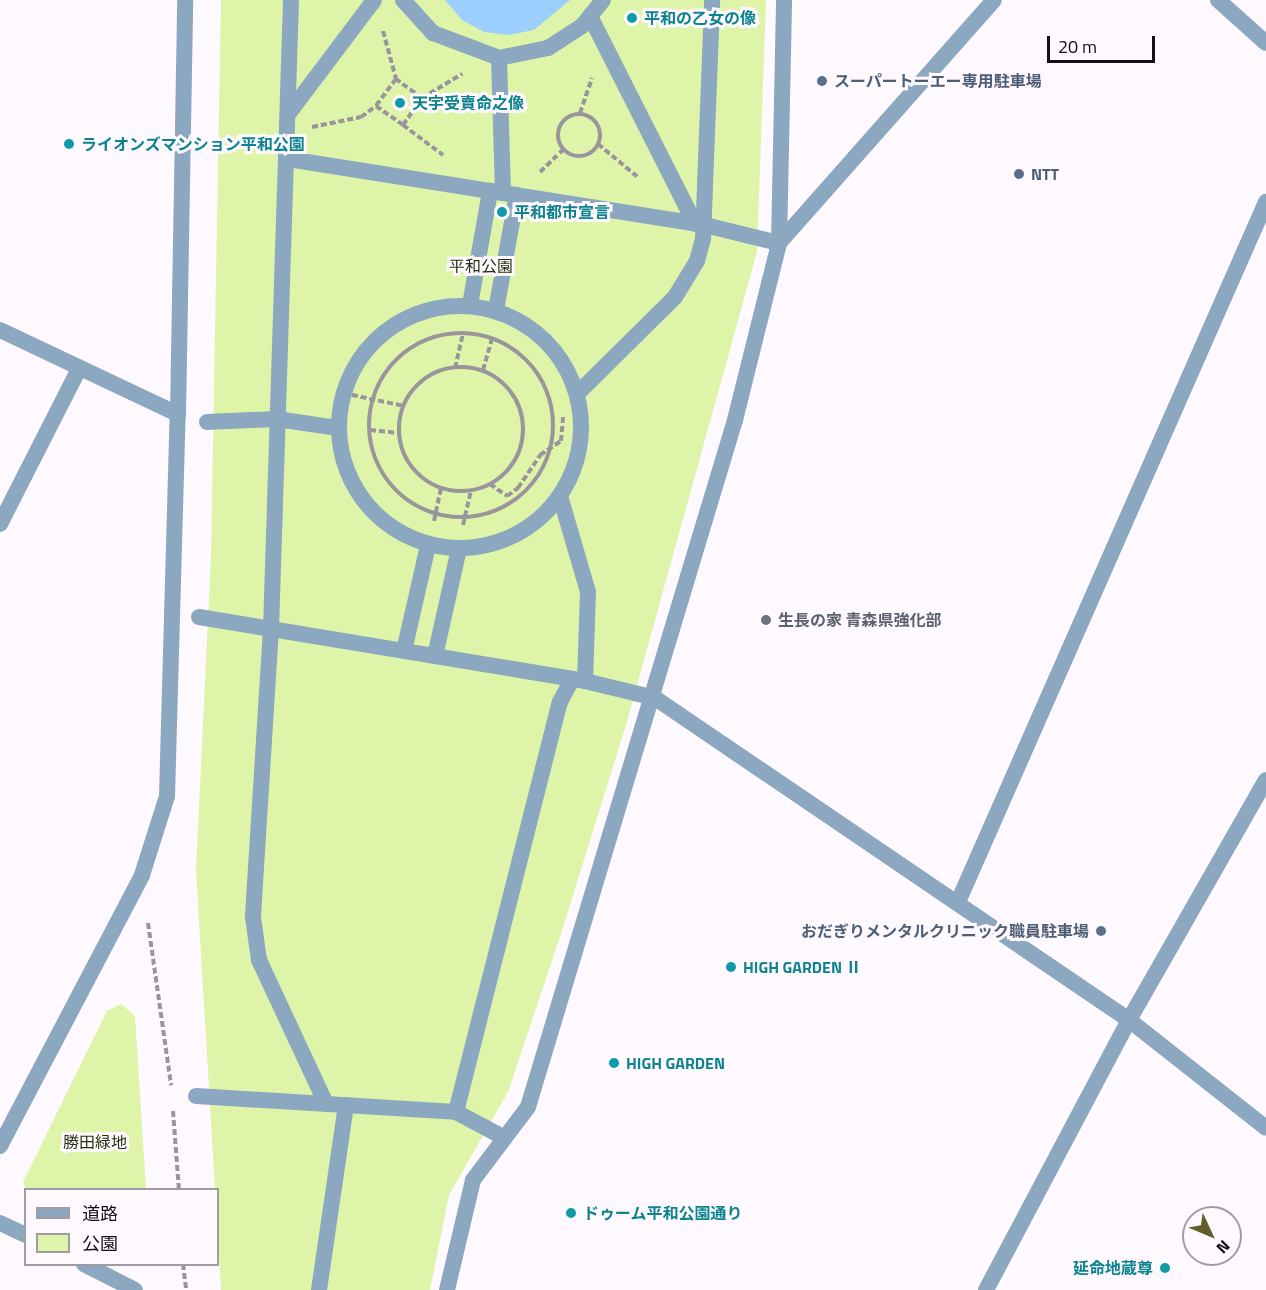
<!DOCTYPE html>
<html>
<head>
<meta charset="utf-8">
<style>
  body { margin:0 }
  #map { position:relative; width:1266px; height:1290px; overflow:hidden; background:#fef9ff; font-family:"Titillium Web","Noto Sans JP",sans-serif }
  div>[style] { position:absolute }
  .green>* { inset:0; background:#def4a9 }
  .water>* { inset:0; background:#9dcffe }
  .path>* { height:4px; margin-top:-2px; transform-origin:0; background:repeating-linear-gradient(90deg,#9a949c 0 6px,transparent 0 9px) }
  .path>.ring { margin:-2px; padding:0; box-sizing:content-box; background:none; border:4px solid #9a949c; border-radius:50% }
  .pedestrian>* { height:16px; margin:-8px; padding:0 8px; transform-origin:8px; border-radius:8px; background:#8ca7c0 }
  .pedestrian>.ring { margin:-8px; padding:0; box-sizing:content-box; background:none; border:16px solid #8ca7c0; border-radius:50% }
  .minor>* { height:16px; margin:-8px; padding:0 8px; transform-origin:8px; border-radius:8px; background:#8ca7c0 }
  .tertiary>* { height:16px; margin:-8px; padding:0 8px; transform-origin:8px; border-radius:8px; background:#8ca7c0 }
  .dots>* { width:16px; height:16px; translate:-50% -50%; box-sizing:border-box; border:3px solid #fef9ff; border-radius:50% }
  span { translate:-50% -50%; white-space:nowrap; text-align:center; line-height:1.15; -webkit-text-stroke:6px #fef9ff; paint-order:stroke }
  .culture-label { font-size:16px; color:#0d838f; font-weight:700 }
  .left { translate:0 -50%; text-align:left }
  .right { translate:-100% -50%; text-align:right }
  .service-label { font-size:16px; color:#4e5e75; font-weight:700 }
  .park-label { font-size:16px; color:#272f0d }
  .worship-label { font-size:16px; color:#5b616d; font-weight:700 }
  .legend { position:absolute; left:24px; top:1188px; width:195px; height:78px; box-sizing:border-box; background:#fef9ff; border:2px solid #a19ba3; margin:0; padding:8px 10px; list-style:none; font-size:18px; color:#160e18 }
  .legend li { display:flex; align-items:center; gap:12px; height:30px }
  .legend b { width:30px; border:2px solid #a19ba3 }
  .north { position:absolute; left:1182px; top:1206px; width:60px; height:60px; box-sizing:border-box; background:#fef9ff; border:2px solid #a19ba3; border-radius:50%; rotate:134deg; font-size:16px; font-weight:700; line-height:24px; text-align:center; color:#160e18 }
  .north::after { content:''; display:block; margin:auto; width:21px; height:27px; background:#625f2c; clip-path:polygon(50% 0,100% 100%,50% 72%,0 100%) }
  .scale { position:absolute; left:1047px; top:36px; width:108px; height:27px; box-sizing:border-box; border:3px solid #160e18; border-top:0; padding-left:8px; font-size:18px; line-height:21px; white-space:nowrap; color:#160e18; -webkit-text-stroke:4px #fef9ff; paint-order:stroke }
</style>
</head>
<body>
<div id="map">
  <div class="green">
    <div style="clip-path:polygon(221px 0,766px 0,757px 252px,626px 725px,560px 937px,508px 1092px,449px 1195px,430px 1290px,221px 1290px,196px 870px,211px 556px)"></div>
    <div style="clip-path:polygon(121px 1004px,135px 1016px,146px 1189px,26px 1189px,23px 1182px,107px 1011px)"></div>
  </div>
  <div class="water">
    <div style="clip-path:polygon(445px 0,570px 0,534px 30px,509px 35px,484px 32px,462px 20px)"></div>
  </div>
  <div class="path">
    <div style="left:383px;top:31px;width:50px;rotate:74.8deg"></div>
    <div style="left:422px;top:98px;width:32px;rotate:-144deg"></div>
    <div style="left:396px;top:79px;width:34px;rotate:127deg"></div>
    <div style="left:376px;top:106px;width:33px;rotate:35deg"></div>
    <div style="left:403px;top:125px;width:33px;rotate:-55deg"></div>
    <div style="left:422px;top:98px;width:47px;rotate:-31deg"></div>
    <div style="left:580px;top:113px;width:37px;rotate:-71deg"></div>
    <div class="ring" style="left:558px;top:114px;width:38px;height:38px"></div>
    <div style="left:403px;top:125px;width:50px;rotate:36.9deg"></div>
    <div style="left:312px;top:127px;width:50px;rotate:-11.5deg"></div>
    <div style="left:361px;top:117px;width:19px;rotate:-36deg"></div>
    <div style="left:598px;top:144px;width:53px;rotate:39.7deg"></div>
    <div style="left:540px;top:172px;width:32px;rotate:-44deg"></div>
    <div class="ring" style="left:369px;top:333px;width:180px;height:180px"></div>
    <div class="ring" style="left:399px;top:367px;width:120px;height:120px"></div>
    <div style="left:455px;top:368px;width:37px;rotate:-77deg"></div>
    <div style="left:483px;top:370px;width:33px;rotate:-74deg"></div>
    <div style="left:343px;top:393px;width:62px;rotate:12deg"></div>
    <div style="left:370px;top:430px;width:29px;rotate:6deg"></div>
    <div style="left:490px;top:484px;width:21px;rotate:35deg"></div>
    <div style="left:507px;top:496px;width:14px;rotate:-36deg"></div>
    <div style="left:518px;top:488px;width:40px;rotate:-56deg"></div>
    <div style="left:540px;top:455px;width:25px;rotate:-34deg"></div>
    <div style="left:561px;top:441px;width:24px;rotate:-85deg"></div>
    <div style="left:434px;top:521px;width:35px;rotate:-78deg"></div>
    <div style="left:463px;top:525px;width:36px;rotate:-77deg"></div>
    <div style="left:148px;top:923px;width:164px;rotate:81.9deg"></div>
    <div style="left:173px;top:1111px;width:79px;rotate:85.7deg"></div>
    <div style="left:183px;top:1264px;width:26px;rotate:83deg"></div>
  </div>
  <div class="pedestrian">
    <div style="left:291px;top:0;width:629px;rotate:91.82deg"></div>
    <div style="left:271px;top:629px;width:289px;rotate:93.6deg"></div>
    <div style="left:253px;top:917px;width:43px;rotate:82.1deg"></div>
    <div style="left:259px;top:960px;width:159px;rotate:65deg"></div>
    <div style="left:403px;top:0;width:45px;rotate:47.7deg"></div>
    <div style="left:433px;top:33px;width:71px;rotate:20.7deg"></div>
    <div style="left:499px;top:58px;width:50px;rotate:-11.5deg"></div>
    <div style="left:548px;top:48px;width:40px;rotate:-32.9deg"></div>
    <div style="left:582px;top:26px;width:33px;rotate:-51deg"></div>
    <div style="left:590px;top:16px;width:233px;rotate:63.2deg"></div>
    <div style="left:499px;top:58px;width:135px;rotate:88.3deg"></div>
    <div style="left:289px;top:113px;width:141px;rotate:-53deg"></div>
    <div style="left:288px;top:159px;width:426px;rotate:9deg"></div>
    <div style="left:709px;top:226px;width:72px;rotate:13.7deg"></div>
    <div style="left:470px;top:305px;width:116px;rotate:-80deg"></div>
    <div class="ring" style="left:339px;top:306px;width:226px;height:226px"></div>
    <div style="left:496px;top:310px;width:117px;rotate:-79.7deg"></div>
    <div style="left:577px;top:394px;width:138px;rotate:-44.7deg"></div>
    <div style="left:675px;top:297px;width:42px;rotate:-58.6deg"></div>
    <div style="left:697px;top:261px;width:24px;rotate:-75deg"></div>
    <div style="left:703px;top:238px;width:238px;rotate:-87.8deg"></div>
    <div style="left:207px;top:422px;width:70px;rotate:-2.5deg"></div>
    <div style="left:277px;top:419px;width:62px;rotate:8.4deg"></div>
    <div style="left:560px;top:496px;width:100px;rotate:73.7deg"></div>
    <div style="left:588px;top:592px;width:89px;rotate:91.9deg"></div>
    <div style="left:199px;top:617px;width:391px;rotate:9.4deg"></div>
    <div style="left:585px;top:681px;width:72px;rotate:13.7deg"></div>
    <div style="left:404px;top:651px;width:109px;rotate:-77.2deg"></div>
    <div style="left:435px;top:656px;width:110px;rotate:-77.4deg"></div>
    <div style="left:196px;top:1096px;width:260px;rotate:3.5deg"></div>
    <div style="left:456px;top:1112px;width:55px;rotate:28deg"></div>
    <div style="left:456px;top:1112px;width:423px;rotate:-75.8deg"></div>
    <div style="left:560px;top:702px;width:26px;rotate:-62deg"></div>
    <div style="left:319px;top:1290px;width:187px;rotate:-81.7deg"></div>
  </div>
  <div class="minor">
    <div style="left:779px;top:243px;width:324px;rotate:-48.5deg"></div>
    <div style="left:0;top:330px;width:197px;rotate:25.3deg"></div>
    <div style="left:178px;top:414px;width:414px;rotate:-89deg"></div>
    <div style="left:0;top:524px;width:174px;rotate:-63deg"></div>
    <div style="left:958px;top:902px;width:765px;rotate:-66.25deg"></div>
    <div style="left:447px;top:1290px;width:113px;rotate:-76.7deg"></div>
    <div style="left:473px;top:1180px;width:91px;rotate:-53deg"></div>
    <div style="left:528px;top:1107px;width:718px;rotate:-73.23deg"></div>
    <div style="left:735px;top:420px;width:182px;rotate:-76deg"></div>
    <div style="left:779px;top:243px;width:243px;rotate:-88.8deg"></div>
    <div style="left:986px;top:1290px;width:306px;rotate:-62.1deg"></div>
    <div style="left:1129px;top:1020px;width:276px;rotate:-60.3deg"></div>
  </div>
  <div class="tertiary">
    <div style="left:1218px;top:0;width:64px;rotate:41.9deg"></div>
    <div style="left:655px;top:698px;width:573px;rotate:34.19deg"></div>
    <div style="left:1129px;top:1020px;width:174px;rotate:38.2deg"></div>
    <div style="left:0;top:1146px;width:306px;rotate:-62.3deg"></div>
    <div style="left:142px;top:875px;width:83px;rotate:-72.4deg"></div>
    <div style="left:167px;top:796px;width:382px;rotate:-88.4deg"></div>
    <div style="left:0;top:1223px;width:29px;rotate:25deg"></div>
    <div style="left:84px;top:1264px;width:57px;rotate:27deg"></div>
  </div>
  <div class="dots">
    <div style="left:632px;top:18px;background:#0f9aa8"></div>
    <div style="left:822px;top:81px;background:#5c6f8a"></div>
    <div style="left:400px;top:103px;background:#0f9aa8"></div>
    <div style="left:69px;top:144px;background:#0f9aa8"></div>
    <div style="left:1019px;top:174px;background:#5c6f8a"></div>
    <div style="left:502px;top:212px;background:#0f9aa8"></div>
    <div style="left:766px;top:620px;background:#6b7280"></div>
    <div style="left:1101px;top:931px;background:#5c6f8a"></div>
    <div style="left:731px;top:967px;background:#0f9aa8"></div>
    <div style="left:614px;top:1063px;background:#0f9aa8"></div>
    <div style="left:571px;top:1213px;background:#0f9aa8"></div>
    <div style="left:1165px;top:1268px;background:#0f9aa8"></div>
  </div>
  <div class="culture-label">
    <span class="left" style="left:644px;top:18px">平和の乙女の像</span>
    <span class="left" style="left:412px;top:103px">天宇受賣命之像</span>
    <span class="left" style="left:81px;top:144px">ライオンズマンション平和公園</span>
    <span class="left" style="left:514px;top:212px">平和都市宣言</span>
    <span class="left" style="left:743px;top:967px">HIGH GARDEN Ⅱ</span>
    <span class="left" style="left:626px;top:1063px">HIGH GARDEN</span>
    <span class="left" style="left:583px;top:1213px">ドゥーム平和公園通り</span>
    <span class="right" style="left:1153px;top:1268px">延命地蔵尊</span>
  </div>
  <div class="service-label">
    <span class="left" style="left:834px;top:81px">スーパートーエー専用駐車場</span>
    <span class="left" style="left:1031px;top:174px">NTT</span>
    <span class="right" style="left:1089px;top:931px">おだぎりメンタルクリニック職員駐車場</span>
  </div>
  <div class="park-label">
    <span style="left:481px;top:266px">平和公園</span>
    <span style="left:95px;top:1142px">勝田緑地</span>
  </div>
  <div class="worship-label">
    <span class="left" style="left:778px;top:620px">生長の家 青森県強化部</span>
  </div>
  <ul class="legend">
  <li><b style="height:8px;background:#8ca7c0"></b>道路</li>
  <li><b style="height:16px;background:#def4a9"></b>公園</li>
  </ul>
  <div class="north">N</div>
  <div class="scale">20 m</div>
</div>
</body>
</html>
